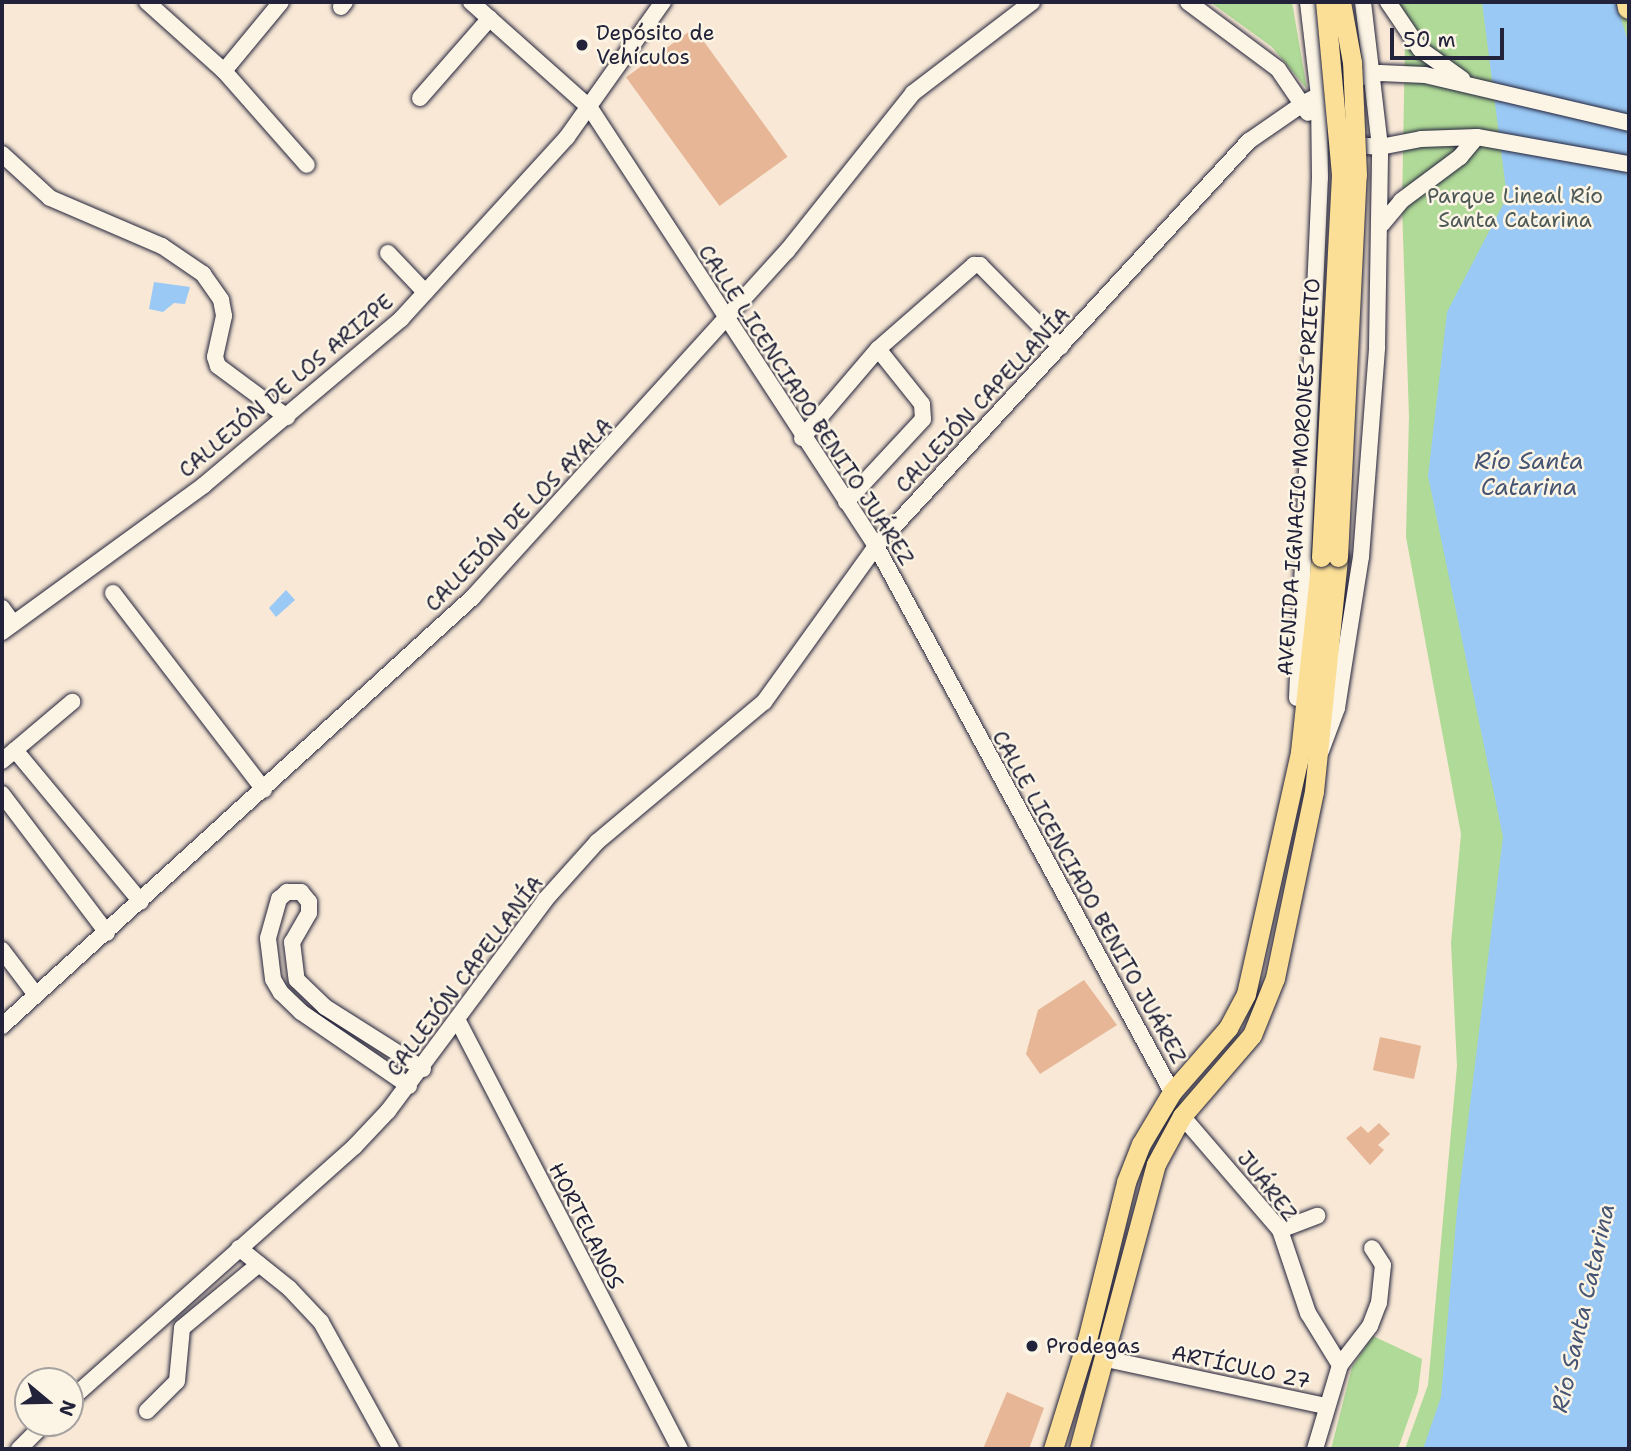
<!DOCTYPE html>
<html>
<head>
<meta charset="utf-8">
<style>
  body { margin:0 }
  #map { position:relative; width:1631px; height:1451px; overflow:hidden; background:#f8e8d5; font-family:"Shantell Sans",sans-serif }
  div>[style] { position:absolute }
  .green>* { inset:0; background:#b0da97 }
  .water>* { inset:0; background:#9ac9f5 }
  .building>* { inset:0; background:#e6b696; transform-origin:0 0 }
  .roads { filter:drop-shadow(0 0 2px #22223b) drop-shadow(0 0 2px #22223b) }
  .minor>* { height:16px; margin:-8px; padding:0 8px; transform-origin:8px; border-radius:8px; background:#fcf5e5 }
  .major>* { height:19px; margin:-9.5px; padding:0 9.5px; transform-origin:9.5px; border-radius:9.5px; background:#fbdf96 }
  .highway>* { height:23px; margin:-11.5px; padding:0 11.5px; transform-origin:11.5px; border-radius:11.5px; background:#fbdf96 }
  .bridges { filter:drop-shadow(0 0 2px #22223b) drop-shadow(0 0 2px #22223b) }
  .major-bridge>* { height:19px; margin:-9.5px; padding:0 9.5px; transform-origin:9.5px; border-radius:9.5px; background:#fbdf96 }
  .dots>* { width:19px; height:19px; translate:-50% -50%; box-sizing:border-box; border:4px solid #fcf5e5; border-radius:50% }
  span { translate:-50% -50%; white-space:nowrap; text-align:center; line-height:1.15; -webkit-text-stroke:5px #fcf5e5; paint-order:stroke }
  .poi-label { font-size:21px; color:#22223b }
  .left { translate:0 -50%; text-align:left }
  .park-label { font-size:21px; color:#4d5957 }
  .street-label { font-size:21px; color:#22223b }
  .water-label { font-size:23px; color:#465473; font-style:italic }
  .frame { position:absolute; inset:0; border:4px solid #22223b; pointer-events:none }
  .north { position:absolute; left:14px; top:1367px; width:70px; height:70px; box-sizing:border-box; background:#fcf5e5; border:2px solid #a5a1a1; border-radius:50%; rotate:109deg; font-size:19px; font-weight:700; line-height:28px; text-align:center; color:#22223b }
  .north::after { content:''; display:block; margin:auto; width:24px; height:32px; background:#22223b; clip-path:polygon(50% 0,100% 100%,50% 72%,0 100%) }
  .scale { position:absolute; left:1390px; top:28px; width:114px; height:32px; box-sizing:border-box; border:4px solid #22223b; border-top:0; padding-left:9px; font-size:21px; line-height:24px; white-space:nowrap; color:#22223b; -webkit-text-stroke:5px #fcf5e5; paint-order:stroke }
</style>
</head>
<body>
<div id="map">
  <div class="green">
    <div style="clip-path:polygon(1210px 2px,1292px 2px,1307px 89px,1272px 47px)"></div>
    <div style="clip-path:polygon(1395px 2px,1629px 2px,1629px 1449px,1405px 1449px,1428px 1385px,1457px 1066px,1451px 943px,1461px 834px,1406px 537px,1409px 417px,1402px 206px,1405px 42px)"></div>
    <div style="clip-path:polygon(1373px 1336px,1422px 1359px,1418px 1392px,1398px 1449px,1331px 1449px,1352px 1367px)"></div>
  </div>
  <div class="water">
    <div style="clip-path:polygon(1482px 2px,1616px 2px,1629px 45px,1629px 1449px,1423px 1449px,1441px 1397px,1457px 1210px,1503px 837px,1428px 476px,1447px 312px,1507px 197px)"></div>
    <div style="clip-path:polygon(154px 282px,190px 287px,185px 304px,174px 303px,163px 312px,149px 309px)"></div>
    <div style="clip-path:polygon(286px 590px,295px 600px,276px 617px,269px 608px)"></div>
  </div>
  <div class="building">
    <div style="left:694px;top:28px;width:159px;height:84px;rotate:54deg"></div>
    <div style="clip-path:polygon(1084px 980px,1117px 1025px,1040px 1074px,1026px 1054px,1038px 1010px)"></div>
    <div style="left:1380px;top:1037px;width:42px;height:34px;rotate:12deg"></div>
    <div style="clip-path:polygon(1379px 1123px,1390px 1134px,1378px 1145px,1384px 1150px,1370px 1165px,1346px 1138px,1361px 1126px,1368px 1133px)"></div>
    <div style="clip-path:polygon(1007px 1392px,1044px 1408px,1029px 1449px,983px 1449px)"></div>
  </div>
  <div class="roads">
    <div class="minor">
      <div style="left:147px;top:2px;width:103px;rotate:41.9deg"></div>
      <div style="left:224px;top:71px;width:125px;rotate:48.6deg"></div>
      <div style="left:471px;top:2px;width:159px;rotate:41.7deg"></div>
      <div style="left:590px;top:108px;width:523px;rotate:56.86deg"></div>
      <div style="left:876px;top:546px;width:621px;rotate:61.54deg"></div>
      <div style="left:1188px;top:2px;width:112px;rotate:36.7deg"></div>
      <div style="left:1278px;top:69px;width:53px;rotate:55.7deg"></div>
      <div style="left:1388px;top:2px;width:57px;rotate:55.8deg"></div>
      <div style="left:1420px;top:49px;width:52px;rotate:35.5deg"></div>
      <div style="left:341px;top:7px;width:6px;rotate:-51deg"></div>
      <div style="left:224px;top:71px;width:89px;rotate:-50.4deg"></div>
      <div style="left:420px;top:98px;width:106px;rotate:-48.8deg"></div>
      <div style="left:1345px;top:144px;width:35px;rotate:5deg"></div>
      <div style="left:1380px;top:147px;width:42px;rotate:-11deg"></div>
      <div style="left:1421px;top:139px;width:56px;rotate:-2deg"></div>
      <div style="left:1477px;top:137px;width:154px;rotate:10.1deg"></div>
      <div style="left:2px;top:154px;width:65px;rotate:42.5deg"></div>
      <div style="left:50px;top:198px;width:122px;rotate:23.2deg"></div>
      <div style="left:162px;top:246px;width:50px;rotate:34.3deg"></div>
      <div style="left:203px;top:274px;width:32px;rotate:55deg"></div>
      <div style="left:221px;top:300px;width:16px;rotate:79deg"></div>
      <div style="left:224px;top:316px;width:42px;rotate:102.4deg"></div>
      <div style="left:215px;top:357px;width:9px;rotate:72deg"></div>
      <div style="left:218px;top:366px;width:86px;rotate:36.5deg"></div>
      <div style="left:1382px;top:224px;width:30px;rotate:-50deg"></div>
      <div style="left:1401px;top:201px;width:74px;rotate:-36.7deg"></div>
      <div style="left:1460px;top:157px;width:26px;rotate:-50deg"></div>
      <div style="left:388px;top:253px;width:54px;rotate:46.5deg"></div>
      <div style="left:802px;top:438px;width:117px;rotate:-49.5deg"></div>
      <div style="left:878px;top:349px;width:128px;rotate:-41.2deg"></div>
      <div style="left:974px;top:265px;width:6px"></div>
      <div style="left:980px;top:265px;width:115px;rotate:45.4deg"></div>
      <div style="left:846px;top:502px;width:113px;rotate:-47.1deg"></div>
      <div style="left:923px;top:419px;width:15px;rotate:-94deg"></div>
      <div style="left:922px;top:404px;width:70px;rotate:-128.7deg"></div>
      <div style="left:113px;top:593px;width:248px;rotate:52.5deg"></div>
      <div style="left:2px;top:608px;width:19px;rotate:54deg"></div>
      <div style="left:2px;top:632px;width:250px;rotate:-36deg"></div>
      <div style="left:204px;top:485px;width:258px;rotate:-40.1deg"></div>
      <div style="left:401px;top:319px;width:246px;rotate:-47.6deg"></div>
      <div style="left:567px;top:137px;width:166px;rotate:-54.6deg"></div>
      <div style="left:1297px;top:698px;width:521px;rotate:-87.47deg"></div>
      <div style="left:1320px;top:178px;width:82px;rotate:-90.7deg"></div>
      <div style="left:1319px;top:96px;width:95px;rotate:-96.7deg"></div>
      <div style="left:15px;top:750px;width:197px;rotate:50.3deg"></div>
      <div style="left:1321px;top:751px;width:46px;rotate:-69.6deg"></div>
      <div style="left:1337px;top:708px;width:153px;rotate:-81deg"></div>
      <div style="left:1361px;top:557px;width:211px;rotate:-85.6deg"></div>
      <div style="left:1377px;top:347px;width:200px;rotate:-89.1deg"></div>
      <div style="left:1380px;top:147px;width:146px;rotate:-96.7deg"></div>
      <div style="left:2px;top:761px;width:92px;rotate:-40.1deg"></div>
      <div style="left:2px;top:794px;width:174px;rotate:52.9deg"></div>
      <div style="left:2px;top:950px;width:56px;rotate:52.9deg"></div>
      <div style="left:458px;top:1021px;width:482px;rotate:62.6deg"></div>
      <div style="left:2px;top:1026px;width:637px;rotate:-42.33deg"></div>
      <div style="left:473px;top:597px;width:467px;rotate:-47.8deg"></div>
      <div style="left:787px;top:251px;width:202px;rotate:-51.4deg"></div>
      <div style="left:913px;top:93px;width:150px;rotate:-37.4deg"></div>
      <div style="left:409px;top:1086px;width:131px;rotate:-145.6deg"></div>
      <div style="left:301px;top:1012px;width:28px;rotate:-136deg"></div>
      <div style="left:281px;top:993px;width:16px;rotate:-120deg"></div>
      <div style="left:273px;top:979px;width:41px;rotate:-97deg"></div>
      <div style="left:268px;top:938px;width:41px;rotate:-74.2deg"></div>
      <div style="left:279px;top:899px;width:11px;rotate:-41deg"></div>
      <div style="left:287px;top:892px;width:14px"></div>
      <div style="left:301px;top:892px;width:13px;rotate:51deg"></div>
      <div style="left:309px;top:902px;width:11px;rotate:90deg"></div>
      <div style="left:309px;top:913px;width:34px;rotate:120deg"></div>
      <div style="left:292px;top:942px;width:38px;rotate:83deg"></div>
      <div style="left:297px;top:980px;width:39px;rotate:44deg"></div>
      <div style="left:325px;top:1007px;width:116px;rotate:32.3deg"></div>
      <div style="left:1182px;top:1116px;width:150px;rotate:49.3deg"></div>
      <div style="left:1280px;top:1230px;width:88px;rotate:71.4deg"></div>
      <div style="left:1308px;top:1313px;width:61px;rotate:58.4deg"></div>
      <div style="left:1280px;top:1230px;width:40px;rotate:-21deg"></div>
      <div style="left:239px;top:1248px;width:64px;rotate:38.7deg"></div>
      <div style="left:289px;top:1288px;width:47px;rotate:46.7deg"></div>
      <div style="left:321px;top:1322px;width:145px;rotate:61.1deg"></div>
      <div style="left:1106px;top:1359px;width:225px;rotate:12.1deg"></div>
      <div style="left:70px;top:1400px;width:382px;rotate:-41.7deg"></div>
      <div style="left:355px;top:1146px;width:48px;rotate:-46.7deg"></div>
      <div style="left:388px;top:1111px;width:263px;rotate:-53.3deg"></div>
      <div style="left:545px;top:900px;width:78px;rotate:-48.1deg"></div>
      <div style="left:597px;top:842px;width:218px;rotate:-40deg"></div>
      <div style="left:764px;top:702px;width:192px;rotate:-54.3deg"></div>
      <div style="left:876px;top:546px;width:551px;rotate:-47.36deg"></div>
      <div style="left:1249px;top:141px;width:67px;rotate:-34.6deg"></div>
      <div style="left:1304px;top:103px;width:50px;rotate:-27.6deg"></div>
      <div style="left:1348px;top:80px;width:33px;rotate:-12deg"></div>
      <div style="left:1380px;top:73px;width:45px;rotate:2.5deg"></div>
      <div style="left:1425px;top:75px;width:210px;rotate:13.2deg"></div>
      <div style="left:147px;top:1411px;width:42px;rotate:-45deg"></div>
      <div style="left:177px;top:1381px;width:53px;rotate:-84.6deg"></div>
      <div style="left:182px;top:1328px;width:100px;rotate:-39.7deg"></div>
      <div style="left:19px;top:1449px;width:37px;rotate:-45deg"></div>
      <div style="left:1315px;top:1449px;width:88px;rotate:-73.4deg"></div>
      <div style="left:1340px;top:1365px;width:49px;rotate:-52.4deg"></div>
      <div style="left:1370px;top:1326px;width:25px;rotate:-69deg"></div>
      <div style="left:1379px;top:1303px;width:38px;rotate:-84deg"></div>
      <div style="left:1383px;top:1265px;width:20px;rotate:-123deg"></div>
    </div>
    <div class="major">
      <div style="left:1053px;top:1449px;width:114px;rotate:-72.7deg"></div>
      <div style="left:1087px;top:1340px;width:163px;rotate:-76.1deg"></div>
      <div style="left:1126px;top:1182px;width:41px;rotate:-68.5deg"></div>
      <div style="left:1141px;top:1144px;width:61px;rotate:-59.2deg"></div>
      <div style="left:1172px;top:1092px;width:85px;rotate:-48.8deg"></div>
      <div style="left:1228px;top:1028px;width:38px;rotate:-62deg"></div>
      <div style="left:1246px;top:994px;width:248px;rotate:-77.4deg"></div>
      <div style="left:1300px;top:752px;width:196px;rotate:-83.9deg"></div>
      <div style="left:1079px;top:1449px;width:295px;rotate:-74.9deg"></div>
      <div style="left:1156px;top:1164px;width:55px;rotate:-61.6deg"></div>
      <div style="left:1182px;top:1116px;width:107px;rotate:-49.2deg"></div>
      <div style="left:1252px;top:1035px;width:61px;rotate:-68deg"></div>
      <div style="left:1275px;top:978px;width:191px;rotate:-78.2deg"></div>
      <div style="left:1314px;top:791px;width:235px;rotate:-84.1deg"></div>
    </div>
    <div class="highway">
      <div style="left:1628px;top:2px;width:5px;rotate:79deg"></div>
    </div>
  </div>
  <div class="bridges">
    <div class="major-bridge">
      <div style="left:1321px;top:557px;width:384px;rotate:-87deg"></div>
      <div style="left:1341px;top:174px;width:173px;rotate:-95.3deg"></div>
      <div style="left:1338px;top:557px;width:382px;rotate:-87.2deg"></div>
      <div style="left:1357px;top:175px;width:113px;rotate:-92.5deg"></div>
      <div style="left:1352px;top:62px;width:61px;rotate:-100.4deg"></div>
    </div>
  </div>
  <div class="dots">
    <div style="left:582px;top:45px;background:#22223b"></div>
    <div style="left:1032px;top:1346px;background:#22223b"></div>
  </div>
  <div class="poi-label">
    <span class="left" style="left:596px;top:45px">Depósito de<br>Vehículos</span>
    <span class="left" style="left:1046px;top:1346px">Prodegas</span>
  </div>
  <div class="park-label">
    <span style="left:1515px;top:208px">Parque Lineal Río<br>Santa Catarina</span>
  </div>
  <div class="street-label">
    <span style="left:286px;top:386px;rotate:-40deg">CALLEJÓN DE LOS ARIZPE</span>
    <span style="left:983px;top:400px;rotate:-47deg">CALLEJÓN CAPELLANÍA</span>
    <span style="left:806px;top:405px;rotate:57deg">CALLE LICENCIADO BENITO JUÁREZ</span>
    <span style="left:1299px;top:477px;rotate:-86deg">AVENIDA IGNACIO MORONES PRIETO</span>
    <span style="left:519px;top:515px;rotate:-46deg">CALLEJÓN DE LOS AYALA</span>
    <span style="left:1089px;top:897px;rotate:61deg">CALLE LICENCIADO BENITO JUÁREZ</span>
    <span style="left:465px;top:976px;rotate:-53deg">CALLEJÓN CAPELLANÍA</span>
    <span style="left:1267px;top:1186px;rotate:52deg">JUÁREZ</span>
    <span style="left:586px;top:1226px;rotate:63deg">HORTELANOS</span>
    <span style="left:1241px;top:1367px;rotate:12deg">ARTÍCULO 27</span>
  </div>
  <div class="water-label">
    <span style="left:1529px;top:474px">Río Santa<br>Catarina</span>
    <span style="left:1583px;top:1308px;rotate:-77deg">Río Santa Catarina</span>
  </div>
  <div class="frame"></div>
  <div class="north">N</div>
  <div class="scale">50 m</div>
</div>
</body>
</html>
